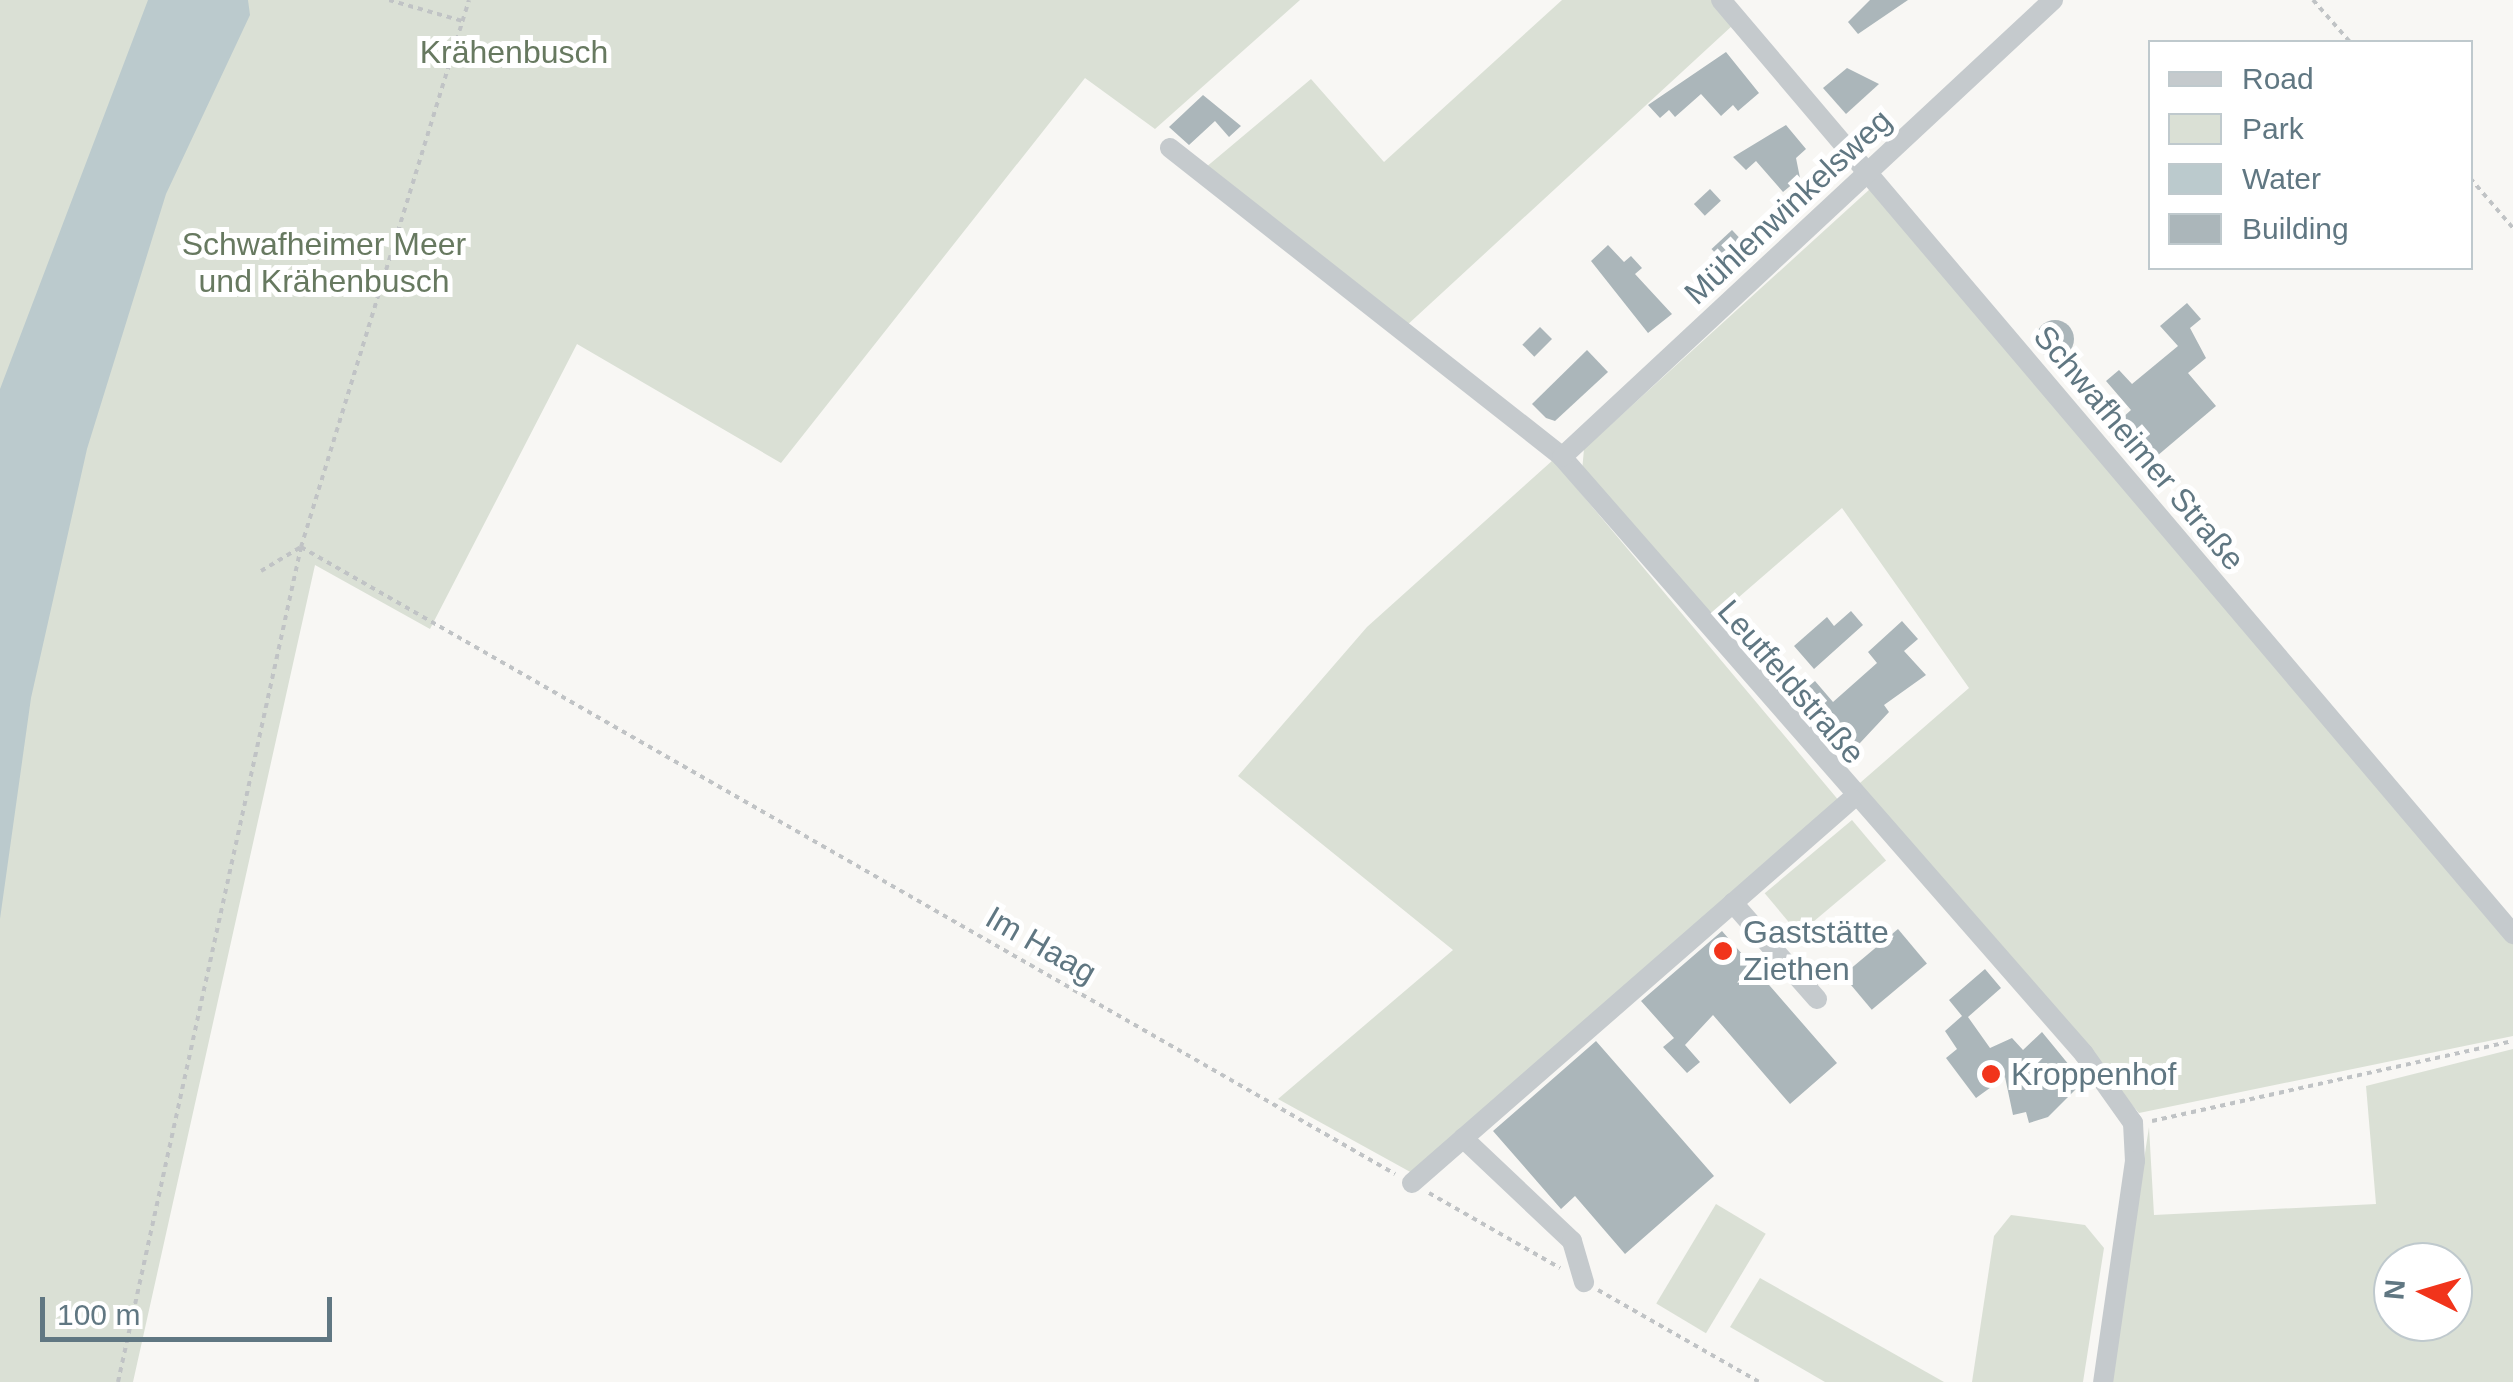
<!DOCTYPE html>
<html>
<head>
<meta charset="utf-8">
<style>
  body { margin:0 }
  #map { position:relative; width:2513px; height:1382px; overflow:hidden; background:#f8f7f4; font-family:Helvetica,sans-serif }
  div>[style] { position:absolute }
  .green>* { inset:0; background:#dae0d5; transform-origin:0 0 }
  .water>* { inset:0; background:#bbcacd }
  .building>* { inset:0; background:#abb6ba; transform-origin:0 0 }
  .round { border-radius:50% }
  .path>* { height:4px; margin-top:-2px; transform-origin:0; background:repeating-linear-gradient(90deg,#c0c3c5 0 5px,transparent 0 10px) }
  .minor>* { height:20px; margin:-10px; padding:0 10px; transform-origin:10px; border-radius:10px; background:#c5cacd }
  .dots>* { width:28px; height:28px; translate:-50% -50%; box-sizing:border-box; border:5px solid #fff; border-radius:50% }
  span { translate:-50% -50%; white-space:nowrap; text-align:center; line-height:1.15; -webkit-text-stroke:10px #fff; paint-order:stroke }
  .park-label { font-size:32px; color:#677960 }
  .street-label { font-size:32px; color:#607782 }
  .poi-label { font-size:32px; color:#607782 }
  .left { translate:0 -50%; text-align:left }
  .legend { position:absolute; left:2148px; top:40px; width:325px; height:230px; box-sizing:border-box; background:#fff; border:2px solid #bfc9cd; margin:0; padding:12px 18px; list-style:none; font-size:30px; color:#607782 }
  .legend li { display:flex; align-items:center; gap:20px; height:50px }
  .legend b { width:50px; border:2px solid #bfc9cd }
  .north { position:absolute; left:2373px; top:1242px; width:100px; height:100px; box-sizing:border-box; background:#fff; border:2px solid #bfc9cd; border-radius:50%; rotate:275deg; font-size:28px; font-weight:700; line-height:40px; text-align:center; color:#607782 }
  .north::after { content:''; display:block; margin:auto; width:35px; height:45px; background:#f1341b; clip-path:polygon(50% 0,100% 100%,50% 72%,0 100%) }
  .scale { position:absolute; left:40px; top:1297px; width:292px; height:45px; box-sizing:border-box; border:5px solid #607782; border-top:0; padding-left:12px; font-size:30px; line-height:35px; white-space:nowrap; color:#607782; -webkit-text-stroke:8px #fff; paint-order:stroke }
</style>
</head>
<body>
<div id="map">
  <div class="green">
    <div style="clip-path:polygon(0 0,1300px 0,1155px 129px,1085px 78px,781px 463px,577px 344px,430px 629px,315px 565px,133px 1382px,0 1382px)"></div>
    <div style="clip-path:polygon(1562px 0,1713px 0,1733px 25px,1405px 327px,1205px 168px,1311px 79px,1384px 162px)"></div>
    <div style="clip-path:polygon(1870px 189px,2513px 942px,2513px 1036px,2139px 1113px,1853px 789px,1969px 688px,1842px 508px,1709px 623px,1582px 471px,1584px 449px)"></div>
    <div style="clip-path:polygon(1553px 460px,1840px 802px,1414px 1174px,1278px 1099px,1453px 950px,1238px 776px,1367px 627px)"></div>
    <div style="left:1852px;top:820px;width:53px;height:114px;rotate:50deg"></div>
    <div style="clip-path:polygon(evenodd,2513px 1049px,2513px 1382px,2110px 1382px,2149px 1127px,2154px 1215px,2376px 1204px,2366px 1086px,2513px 1049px,2393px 1262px,2453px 1262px,2453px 1322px,2393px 1322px,2393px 1262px)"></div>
    <div style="left:1716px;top:1204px;width:58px;height:116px;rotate:31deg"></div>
    <div style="clip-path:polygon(2011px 1215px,2085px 1225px,2104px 1248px,2083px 1382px,1972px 1382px,1994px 1236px)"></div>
    <div style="clip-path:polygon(1760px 1278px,1944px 1382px,1825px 1382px,1730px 1327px)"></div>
  </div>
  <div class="water">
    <div style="clip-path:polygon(148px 0,248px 0,250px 15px,166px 194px,87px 449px,31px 698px,0 919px,0 389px)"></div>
  </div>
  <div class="building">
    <div style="clip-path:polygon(1870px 0,1908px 0,1858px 34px,1848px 22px)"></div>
    <div style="clip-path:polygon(1726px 52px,1759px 93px,1738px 111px,1733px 105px,1721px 116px,1701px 94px,1675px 117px,1669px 110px,1660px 118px,1648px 105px)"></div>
    <div style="clip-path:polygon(1847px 68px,1879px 84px,1846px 114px,1823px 88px)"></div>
    <div style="clip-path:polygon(1203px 95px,1241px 126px,1229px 137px,1215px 121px,1189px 145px,1169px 127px)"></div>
    <div style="clip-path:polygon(1786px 125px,1806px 149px,1796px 158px,1800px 178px,1783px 192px,1756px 161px,1746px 170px,1733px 157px)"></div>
    <div style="left:1710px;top:189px;width:16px;height:22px;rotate:47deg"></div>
    <div style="left:1732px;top:230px;width:23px;height:28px;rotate:47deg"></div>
    <div style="clip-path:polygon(1608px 245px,1624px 262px,1631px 256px,1642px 268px,1635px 274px,1672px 314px,1648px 333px,1591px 261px)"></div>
    <div style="clip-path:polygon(2187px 303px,2201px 319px,2190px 328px,2206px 358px,2188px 373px,2216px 406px,2144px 467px,2111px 428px,2131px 410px,2106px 381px,2119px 370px,2132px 384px,2178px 346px,2160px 326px)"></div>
    <div class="round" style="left:2036px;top:320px;width:38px;height:38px"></div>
    <div style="left:1540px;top:327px;width:17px;height:25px;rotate:45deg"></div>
    <div style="clip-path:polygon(1587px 350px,1608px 372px,1555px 421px,1546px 418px,1532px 404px)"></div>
    <div style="clip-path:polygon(1851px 611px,1863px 625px,1814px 669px,1794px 646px,1827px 617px,1834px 626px)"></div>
    <div style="clip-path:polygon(1902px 621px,1918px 639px,1904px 651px,1926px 675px,1884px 705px,1889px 712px,1845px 759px,1793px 700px,1815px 681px,1833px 702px,1877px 663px,1868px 652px)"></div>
    <div style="left:1898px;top:929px;width:45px;height:72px;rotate:50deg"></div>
    <div style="clip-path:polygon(1722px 931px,1837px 1063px,1790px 1104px,1713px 1015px,1685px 1045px,1700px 1062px,1687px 1073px,1663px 1047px,1674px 1038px,1641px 1001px)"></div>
    <div style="clip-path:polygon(1985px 969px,2001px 988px,1968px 1017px,1990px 1048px,2012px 1038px,2023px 1050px,2042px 1032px,2083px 1082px,2048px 1117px,2029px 1123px,2026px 1112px,2013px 1115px,2005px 1077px,1976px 1098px,1946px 1058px,1957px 1049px,1945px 1031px,1962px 1016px,1949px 1000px)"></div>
    <div style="clip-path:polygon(1596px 1041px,1714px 1176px,1625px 1254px,1575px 1196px,1561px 1209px,1493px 1131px)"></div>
  </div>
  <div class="path">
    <div style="left:389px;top:0;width:76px;rotate:16deg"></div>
    <div style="left:2313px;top:0;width:56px;rotate:48.6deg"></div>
    <div style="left:2470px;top:178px;width:66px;rotate:49.3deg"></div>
    <div style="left:301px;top:547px;width:1261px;rotate:29.82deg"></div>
    <div style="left:261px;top:571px;width:47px;rotate:-31deg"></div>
    <div style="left:2152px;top:1121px;width:370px;rotate:-12.5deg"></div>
    <div style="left:1429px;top:1193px;width:151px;rotate:29.8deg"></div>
    <div style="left:1598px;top:1290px;width:185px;rotate:29.7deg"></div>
    <div style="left:118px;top:1382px;width:855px;rotate:-77.64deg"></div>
    <div style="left:301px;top:547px;width:572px;rotate:-72.93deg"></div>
  </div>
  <div class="minor">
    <div style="left:1721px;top:0;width:1225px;rotate:49.7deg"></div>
    <div style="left:1170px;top:148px;width:499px;rotate:38.2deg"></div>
    <div style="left:1562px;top:457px;width:793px;rotate:48.83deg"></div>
    <div style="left:2084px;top:1054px;width:85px;rotate:54.6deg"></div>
    <div style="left:2133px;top:1123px;width:38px;rotate:87deg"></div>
    <div style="left:2135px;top:1161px;width:223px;rotate:98.2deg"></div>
    <div style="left:1562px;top:457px;width:671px;rotate:-42.95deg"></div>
    <div style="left:1817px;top:999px;width:128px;rotate:-131.2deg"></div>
    <div style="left:1733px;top:903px;width:158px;rotate:-41.2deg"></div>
    <div style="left:1463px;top:1138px;width:150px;rotate:43.4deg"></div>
    <div style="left:1572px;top:1241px;width:43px;rotate:73.7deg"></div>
    <div style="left:1412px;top:1183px;width:426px;rotate:-41.1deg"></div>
  </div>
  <div class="dots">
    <div style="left:1723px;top:951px;background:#f1341b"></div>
    <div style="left:1991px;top:1074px;background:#f1341b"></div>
  </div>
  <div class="park-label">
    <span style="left:514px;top:52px">Krähenbusch</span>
    <span style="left:324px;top:263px">Schwafheimer Meer<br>und Krähenbusch</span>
  </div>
  <div class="street-label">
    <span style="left:1788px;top:207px;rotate:-43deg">Mühlenwinkelsweg</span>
    <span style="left:2139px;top:448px;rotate:50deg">Schwafheimer Straße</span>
    <span style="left:1791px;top:682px;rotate:49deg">Leutfeldstraße</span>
    <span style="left:1041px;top:945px;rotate:30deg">Im Haag</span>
  </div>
  <div class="poi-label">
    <span class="left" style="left:1743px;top:951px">Gaststätte<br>Ziethen</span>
    <span class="left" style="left:2011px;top:1074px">Kroppenhof</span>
  </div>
  <ul class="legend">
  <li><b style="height:12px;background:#c5cacd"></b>Road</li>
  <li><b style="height:28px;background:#dae0d5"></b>Park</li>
  <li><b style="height:28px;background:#bbcacd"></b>Water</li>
  <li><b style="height:28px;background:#abb6ba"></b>Building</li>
  </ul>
  <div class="north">N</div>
  <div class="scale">100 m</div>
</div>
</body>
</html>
